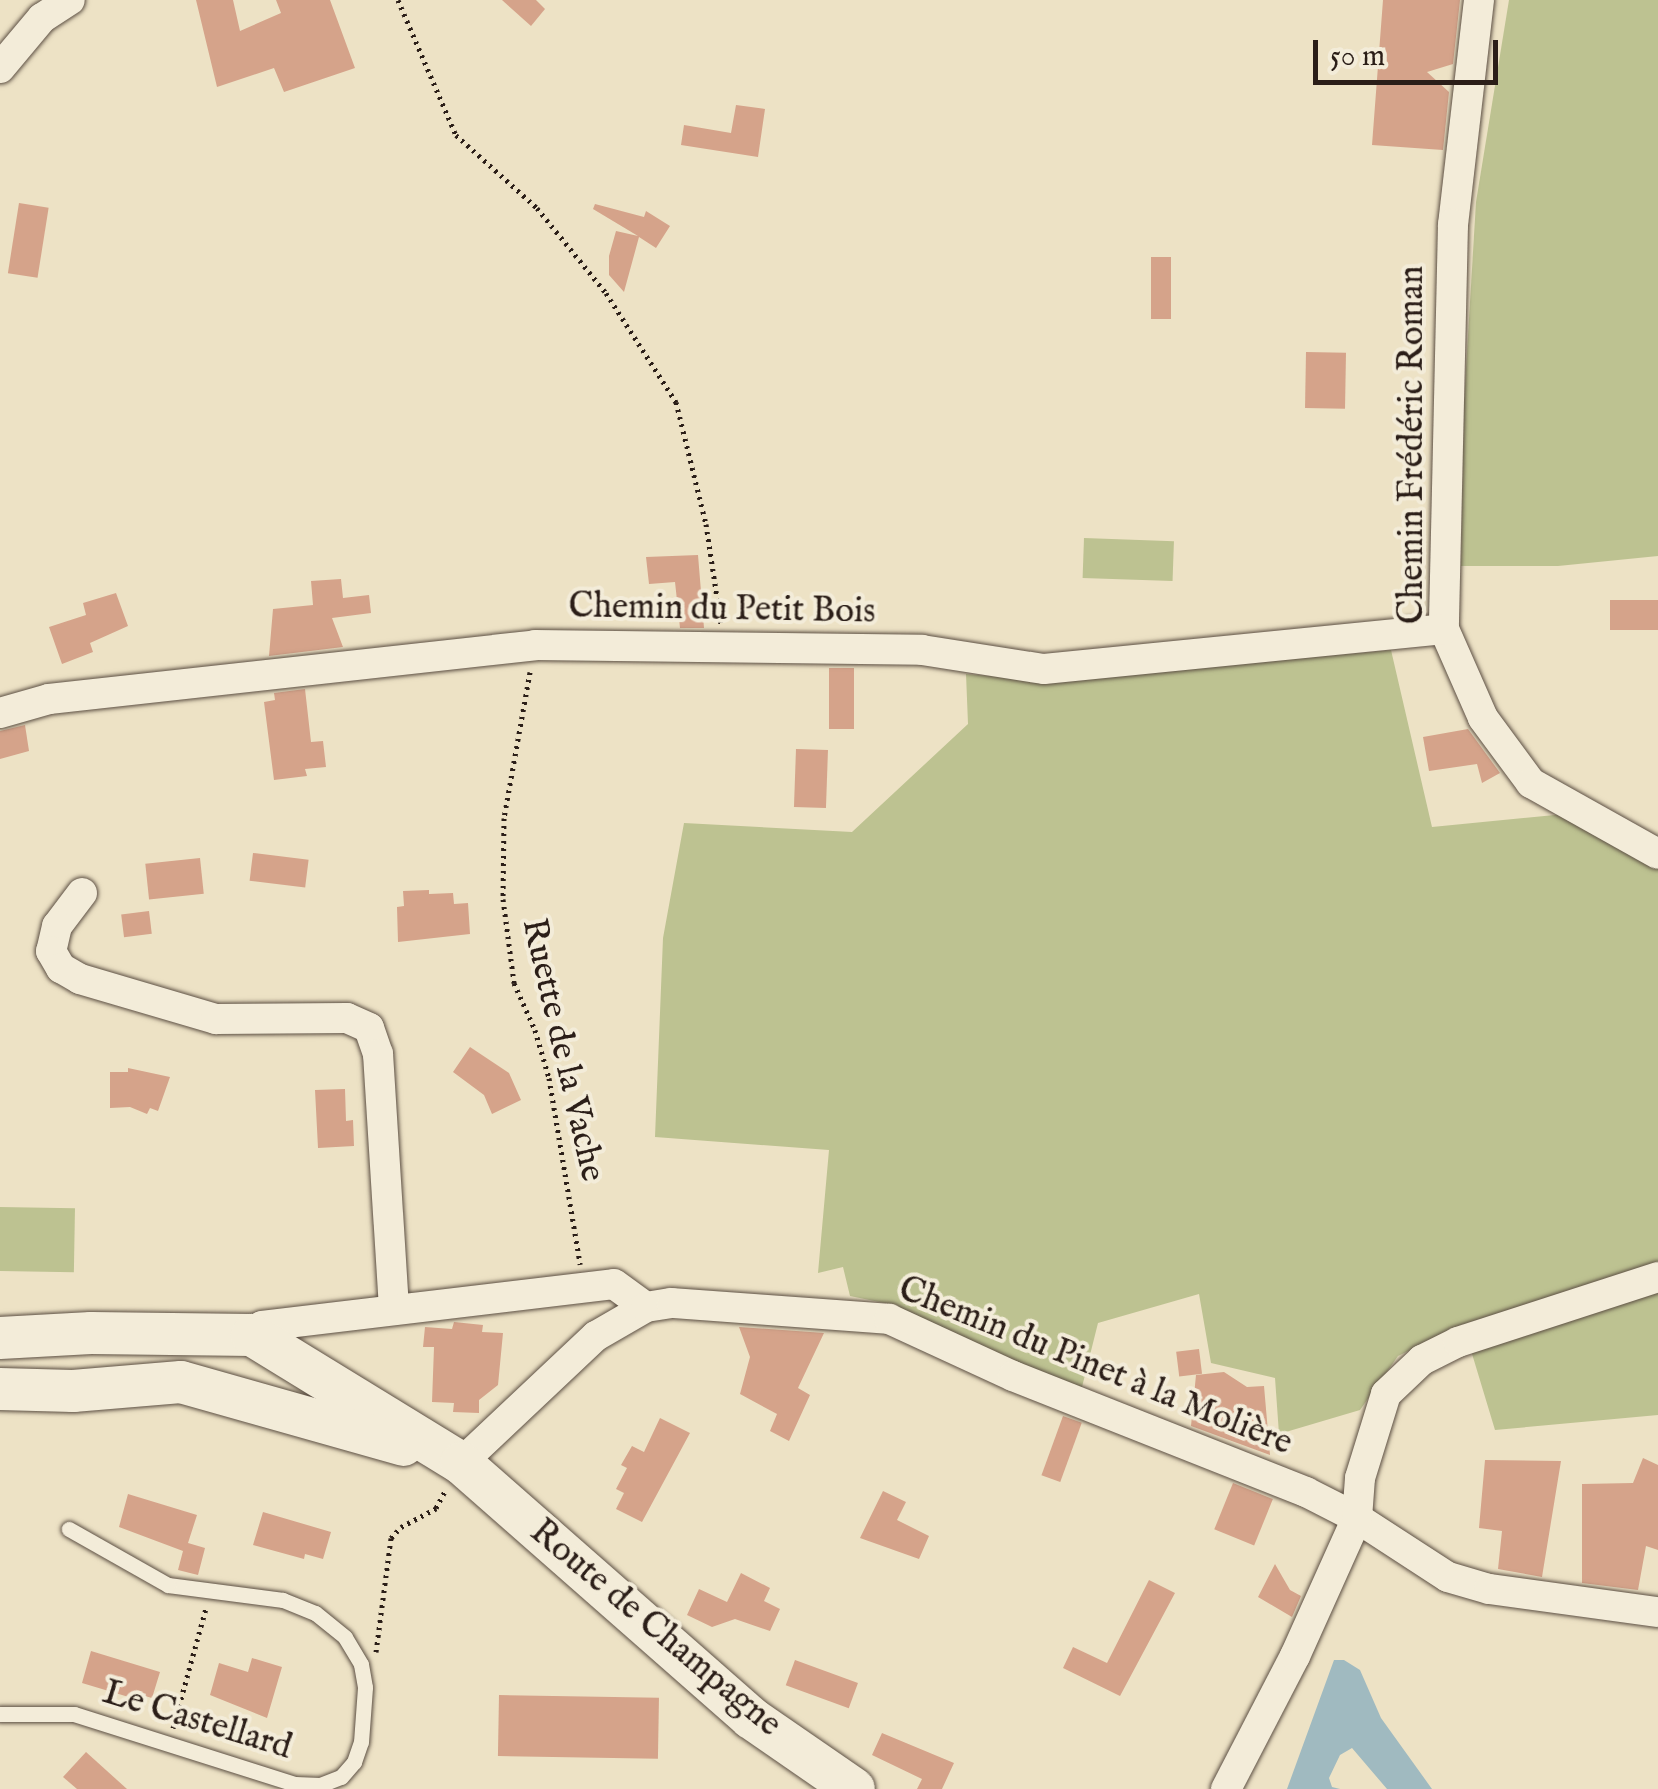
<!DOCTYPE html>
<html>
<head>
<meta charset="utf-8">
<style>
  body { margin:0 }
  #map { position:relative; width:1658px; height:1789px; overflow:hidden; background:#ede2c5; font-family:"IM FELL English",serif }
  div>[style] { position:absolute }
  .green>* { inset:0; background:#bdc291; transform-origin:0 0 }
  .water>* { inset:0; background:#a0bac0 }
  .building>* { inset:0; background:#d5a38a; transform-origin:0 0 }
  .path>* { height:5px; margin-top:-2.5px; transform-origin:0; background:repeating-linear-gradient(90deg,#2b1e18 0 2.5px,transparent 0 7.5px) }
  .roads { filter:drop-shadow(0 0 2px #5c4f43) drop-shadow(0 0 2px #5c4f43) }
  .lane>* { height:15px; margin:-7.5px; padding:0 7.5px; transform-origin:7.5px; border-radius:7.5px; background:#f3ecd9 }
  .street>* { height:30px; margin:-15px; padding:0 15px; transform-origin:15px; border-radius:15px; background:#f3ecd9 }
  .secondary>* { height:42px; margin:-21px; padding:0 21px; transform-origin:21px; border-radius:21px; background:#f3ecd9 }
  span { translate:-50% -50%; white-space:nowrap; text-align:center; line-height:1.15; -webkit-text-stroke:8px #f3ecd9; paint-order:stroke }
  .street-label { font-size:35px; color:#2b1e18 }
  .scale { position:absolute; left:1313px; top:40px; width:185px; height:45px; box-sizing:border-box; border:5px solid #2b1e18; border-top:0; padding-left:12px; font-size:30px; line-height:35px; white-space:nowrap; color:#2b1e18; -webkit-text-stroke:8px #f3ecd9; paint-order:stroke }
</style>
</head>
<body>
<div id="map">
  <div class="green">
    <div style="clip-path:polygon(1509px 0,1658px 0,1658px 556px,1558px 566px,1461px 566px,1464px 403px,1476px 202px)"></div>
    <div style="left:1084px;top:538px;width:90px;height:40px;rotate:2deg"></div>
    <div style="clip-path:polygon(1391px 650px,1432px 827px,1565px 814px,1658px 862px,1658px 1415px,1495px 1430px,1463px 1324px,1398px 1356px,1360px 1410px,1279px 1434px,1275px 1378px,1211px 1363px,1199px 1294px,1098px 1323px,1081px 1391px,894px 1305px,850px 1296px,843px 1267px,818px 1273px,829px 1150px,655px 1137px,663px 938px,684px 823px,852px 832px,968px 724px,966px 674px,1050px 681px)"></div>
    <div style="left:0;top:1207px;width:75px;height:64px;rotate:1deg"></div>
  </div>
  <div class="water">
    <div style="clip-path:polygon(1334px 1660px,1344px 1660px,1360px 1670px,1381px 1718px,1432px 1789px,1387px 1789px,1352px 1748px,1340px 1755px,1329px 1778px,1332px 1787px,1340px 1789px,1287px 1789px)"></div>
  </div>
  <div class="building">
    <div style="clip-path:polygon(196px 0,233px 0,240px 31px,281px 13px,276px 0,330px 0,355px 68px,284px 92px,274px 68px,217px 87px)"></div>
    <div style="clip-path:polygon(502px 0,536px 0,545px 9px,531px 26px)"></div>
    <div style="clip-path:polygon(1383px 0,1460px 0,1453px 64px,1427px 72px,1449px 92px,1443px 150px,1372px 145px)"></div>
    <div style="clip-path:polygon(736px 105px,765px 109px,758px 157px,681px 145px,684px 125px,731px 133px)"></div>
    <div style="left:19px;top:203px;width:30px;height:71px;rotate:9deg"></div>
    <div style="clip-path:polygon(595px 204px,644px 217px,646px 211px,670px 226px,656px 248px,639px 237px,624px 292px,609px 275px,609px 256px,616px 231px,638px 236px,593px 209px)"></div>
    <div style="left:1151px;top:257px;width:20px;height:62px"></div>
    <div style="left:1306px;top:352px;width:40px;height:56px;rotate:1deg"></div>
    <div style="clip-path:polygon(698px 555px,704px 628px,680px 628px,675px 582px,649px 584px,646px 557px)"></div>
    <div style="clip-path:polygon(341px 579px,343px 598px,369px 595px,371px 613px,332px 618px,343px 647px,269px 656px,273px 609px,313px 605px,311px 581px)"></div>
    <div style="clip-path:polygon(116px 593px,128px 626px,90px 643px,93px 652px,62px 664px,49px 627px,86px 615px,83px 603px)"></div>
    <div style="left:1658px;top:600px;width:30px;height:48px;rotate:90deg"></div>
    <div style="left:829px;top:668px;width:25px;height:61px"></div>
    <div style="clip-path:polygon(305px 689px,311px 742px,323px 741px,326px 767px,305px 769px,307px 776px,274px 780px,264px 702px,275px 700px,274px 693px)"></div>
    <div style="clip-path:polygon(25px 725px,29px 751px,0 759px,0 731px)"></div>
    <div style="clip-path:polygon(1468px 729px,1500px 773px,1482px 783px,1477px 764px,1429px 771px,1423px 737px)"></div>
    <div style="left:796px;top:749px;width:32px;height:58px;rotate:2deg"></div>
    <div style="left:253px;top:853px;width:56px;height:28px;rotate:7deg"></div>
    <div style="left:200px;top:858px;width:36px;height:55px;rotate:84deg"></div>
    <div style="clip-path:polygon(429px 890px,429px 894px,453px 893px,454px 904px,468px 903px,470px 934px,398px 942px,397px 907px,404px 906px,403px 891px)"></div>
    <div style="left:149px;top:911px;width:23px;height:28px;rotate:83deg"></div>
    <div style="clip-path:polygon(470px 1047px,509px 1073px,521px 1100px,492px 1114px,484px 1095px,453px 1072px)"></div>
    <div style="clip-path:polygon(128px 1068px,170px 1077px,158px 1111px,150px 1108px,147px 1114px,130px 1107px,110px 1108px,110px 1072px,128px 1072px)"></div>
    <div style="clip-path:polygon(345px 1089px,346px 1121px,353px 1120px,354px 1146px,318px 1148px,315px 1090px)"></div>
    <div style="clip-path:polygon(454px 1322px,483px 1325px,482px 1332px,503px 1333px,498px 1385px,479px 1400px,479px 1413px,453px 1412px,454px 1403px,432px 1402px,434px 1347px,423px 1347px,425px 1327px,452px 1329px)"></div>
    <div style="clip-path:polygon(739px 1327px,824px 1333px,798px 1388px,810px 1395px,789px 1441px,770px 1431px,777px 1414px,740px 1394px,750px 1357px)"></div>
    <div style="left:1199px;top:1349px;width:25px;height:23px;rotate:83deg"></div>
    <div style="clip-path:polygon(1224px 1372px,1247px 1387px,1264px 1386px,1270px 1455px,1191px 1426px,1196px 1375px)"></div>
    <div style="left:1063px;top:1416px;width:20px;height:63px;rotate:20deg"></div>
    <div style="clip-path:polygon(660px 1418px,690px 1433px,642px 1522px,616px 1509px,624px 1493px,616px 1489px,627px 1468px,621px 1465px,632px 1446px,644px 1452px)"></div>
    <div style="clip-path:polygon(1643px 1458px,1658px 1465px,1658px 1550px,1646px 1546px,1638px 1590px,1582px 1583px,1582px 1484px,1633px 1483px)"></div>
    <div style="clip-path:polygon(1485px 1460px,1561px 1461px,1542px 1577px,1498px 1569px,1502px 1531px,1479px 1528px)"></div>
    <div style="left:1233px;top:1483px;width:43px;height:50px;rotate:22deg"></div>
    <div style="clip-path:polygon(883px 1491px,906px 1502px,897px 1520px,929px 1536px,919px 1559px,860px 1538px)"></div>
    <div style="clip-path:polygon(128px 1494px,197px 1515px,188px 1543px,205px 1548px,198px 1575px,178px 1570px,183px 1551px,119px 1527px)"></div>
    <div style="clip-path:polygon(263px 1512px,331px 1532px,323px 1559px,305px 1554px,304px 1559px,253px 1545px)"></div>
    <div style="clip-path:polygon(1275px 1564px,1290px 1590px,1301px 1596px,1292px 1617px,1258px 1597px)"></div>
    <div style="clip-path:polygon(741px 1573px,770px 1588px,764px 1601px,780px 1609px,770px 1631px,735px 1619px,712px 1627px,687px 1615px,699px 1589px,727px 1602px)"></div>
    <div style="clip-path:polygon(1149px 1580px,1175px 1593px,1120px 1696px,1063px 1668px,1073px 1647px,1107px 1663px)"></div>
    <div style="clip-path:polygon(91px 1651px,160px 1672px,152px 1698px,134px 1693px,132px 1698px,82px 1683px)"></div>
    <div style="clip-path:polygon(252px 1658px,282px 1667px,267px 1718px,210px 1695px,219px 1663px,248px 1672px)"></div>
    <div style="left:795px;top:1660px;width:67px;height:27px;rotate:20deg"></div>
    <div style="left:499px;top:1695px;width:160px;height:61px;rotate:1deg"></div>
    <div style="clip-path:polygon(882px 1733px,954px 1763px,942px 1789px,917px 1789px,922px 1779px,872px 1755px)"></div>
    <div style="clip-path:polygon(86px 1752px,127px 1789px,77px 1789px,63px 1777px)"></div>
  </div>
  <div class="path">
    <div style="left:398px;top:0;width:147px;rotate:66.8deg"></div>
    <div style="left:456px;top:135px;width:109px;rotate:42deg"></div>
    <div style="left:537px;top:208px;width:109px;rotate:50.9deg"></div>
    <div style="left:606px;top:293px;width:130px;rotate:57.3deg"></div>
    <div style="left:676px;top:402px;width:126px;rotate:76.2deg"></div>
    <div style="left:706px;top:524px;width:101px;rotate:81.5deg"></div>
    <div style="left:530px;top:672px;width:148px;rotate:100.1deg"></div>
    <div style="left:504px;top:818px;width:81px;rotate:90.7deg"></div>
    <div style="left:503px;top:899px;width:85px;rotate:82.5deg"></div>
    <div style="left:514px;top:983px;width:51px;rotate:65.9deg"></div>
    <div style="left:535px;top:1030px;width:50px;rotate:73.7deg"></div>
    <div style="left:549px;top:1078px;width:189px;rotate:80.5deg"></div>
    <div style="left:376px;top:1652px;width:115px;rotate:-82.5deg"></div>
    <div style="left:391px;top:1538px;width:15px;rotate:-48deg"></div>
    <div style="left:401px;top:1527px;width:40px;rotate:-28deg"></div>
    <div style="left:436px;top:1508px;width:19px;rotate:-62deg"></div>
    <div style="left:173px;top:1728px;width:124px;rotate:-74.6deg"></div>
  </div>
  <div class="roads">
    <div class="lane">
      <div style="left:0;top:1714px;width:74px"></div>
      <div style="left:74px;top:1714px;width:232px;rotate:17.6deg"></div>
      <div style="left:295px;top:1784px;width:25px;rotate:2deg"></div>
      <div style="left:320px;top:1785px;width:22px;rotate:-21deg"></div>
      <div style="left:341px;top:1777px;width:20px;rotate:-49deg"></div>
      <div style="left:354px;top:1762px;width:21px;rotate:-71deg"></div>
      <div style="left:361px;top:1742px;width:55px;rotate:-85.8deg"></div>
      <div style="left:365px;top:1687px;width:23px;rotate:-100deg"></div>
      <div style="left:361px;top:1664px;width:31px;rotate:-121deg"></div>
      <div style="left:345px;top:1637px;width:38px;rotate:-141deg"></div>
      <div style="left:315px;top:1613px;width:35px;rotate:-158deg"></div>
      <div style="left:283px;top:1600px;width:116px;rotate:-172.6deg"></div>
      <div style="left:168px;top:1585px;width:114px;rotate:-150.5deg"></div>
    </div>
    <div class="street">
      <div style="left:1479px;top:0;width:226px;rotate:96.6deg"></div>
      <div style="left:1453px;top:224px;width:405px;rotate:91.3deg"></div>
      <div style="left:1444px;top:629px;width:97px;rotate:66.3deg"></div>
      <div style="left:1483px;top:718px;width:81px;rotate:53.6deg"></div>
      <div style="left:1531px;top:783px;width:145px;rotate:29.2deg"></div>
      <div style="left:0;top:68px;width:65px;rotate:-50deg"></div>
      <div style="left:42px;top:18px;width:33px;rotate:-33deg"></div>
      <div style="left:0;top:713px;width:51px;rotate:-15.9deg"></div>
      <div style="left:49px;top:699px;width:489px;rotate:-6.3deg"></div>
      <div style="left:535px;top:645px;width:387px;rotate:0.7deg"></div>
      <div style="left:922px;top:650px;width:123px;rotate:8.9deg"></div>
      <div style="left:1044px;top:669px;width:402px;rotate:-5.7deg"></div>
      <div style="left:82px;top:893px;width:41px;rotate:127.1deg"></div>
      <div style="left:57px;top:926px;width:26px;rotate:103deg"></div>
      <div style="left:51px;top:951px;width:20px;rotate:60deg"></div>
      <div style="left:61px;top:968px;width:22px;rotate:30deg"></div>
      <div style="left:80px;top:979px;width:142px;rotate:16.4deg"></div>
      <div style="left:216px;top:1019px;width:131px;rotate:-0.4deg"></div>
      <div style="left:347px;top:1018px;width:24px;rotate:24deg"></div>
      <div style="left:369px;top:1028px;width:28px;rotate:71deg"></div>
      <div style="left:378px;top:1054px;width:256px;rotate:86.4deg"></div>
      <div style="left:252px;top:1335px;width:13px;rotate:-42deg"></div>
      <div style="left:262px;top:1326px;width:354px;rotate:-6.8deg"></div>
      <div style="left:614px;top:1284px;width:39px;rotate:36deg"></div>
      <div style="left:461px;top:1463px;width:185px;rotate:-43.3deg"></div>
      <div style="left:596px;top:1336px;width:58px;rotate:-30.1deg"></div>
      <div style="left:646px;top:1307px;width:26px;rotate:-9deg"></div>
      <div style="left:672px;top:1303px;width:218px;rotate:4.2deg"></div>
      <div style="left:889px;top:1319px;width:136px;rotate:24.7deg"></div>
      <div style="left:1013px;top:1376px;width:315px;rotate:21.6deg"></div>
      <div style="left:1306px;top:1492px;width:57px;rotate:27deg"></div>
      <div style="left:1357px;top:1518px;width:108px;rotate:33deg"></div>
      <div style="left:1448px;top:1577px;width:43px;rotate:16.3deg"></div>
      <div style="left:1489px;top:1589px;width:171px;rotate:7.8deg"></div>
      <div style="left:1226px;top:1789px;width:150px;rotate:-62.6deg"></div>
      <div style="left:1295px;top:1656px;width:151px;rotate:-65.8deg"></div>
      <div style="left:1357px;top:1518px;width:40px;rotate:-85.7deg"></div>
      <div style="left:1360px;top:1478px;width:88px;rotate:-72.8deg"></div>
      <div style="left:1386px;top:1394px;width:50px;rotate:-43.4deg"></div>
      <div style="left:1422px;top:1360px;width:40px;rotate:-26.6deg"></div>
      <div style="left:1458px;top:1342px;width:210px;rotate:-18deg"></div>
    </div>
    <div class="secondary">
      <div style="left:0;top:1338px;width:91px;rotate:-3.1deg"></div>
      <div style="left:91px;top:1333px;width:161px;rotate:0.7deg"></div>
      <div style="left:252px;top:1335px;width:245px;rotate:31.5deg"></div>
      <div style="left:461px;top:1463px;width:386px;rotate:41.3deg"></div>
      <div style="left:751px;top:1718px;width:125px;rotate:34.6deg"></div>
      <div style="left:0;top:1389px;width:73px;rotate:1.6deg"></div>
      <div style="left:73px;top:1391px;width:108px;rotate:-4.8deg"></div>
      <div style="left:181px;top:1382px;width:231px;rotate:15.8deg"></div>
    </div>
  </div>
  <div class="street-label">
    <span style="left:1413px;top:445px;rotate:-90deg">Chemin Frédéric Roman</span>
    <span style="left:722px;top:610px;rotate:1deg">Chemin du Petit Bois</span>
    <span style="left:562px;top:1050px;rotate:77deg">Ruette de la Vache</span>
    <span style="left:1095px;top:1367px;rotate:22deg">Chemin du Pinet à la Molière</span>
    <span style="left:655px;top:1629px;rotate:40deg">Route de Champagne</span>
    <span style="left:197px;top:1721px;rotate:17deg">Le Castellard</span>
  </div>
  <div class="scale">50 m</div>
</div>
</body>
</html>
